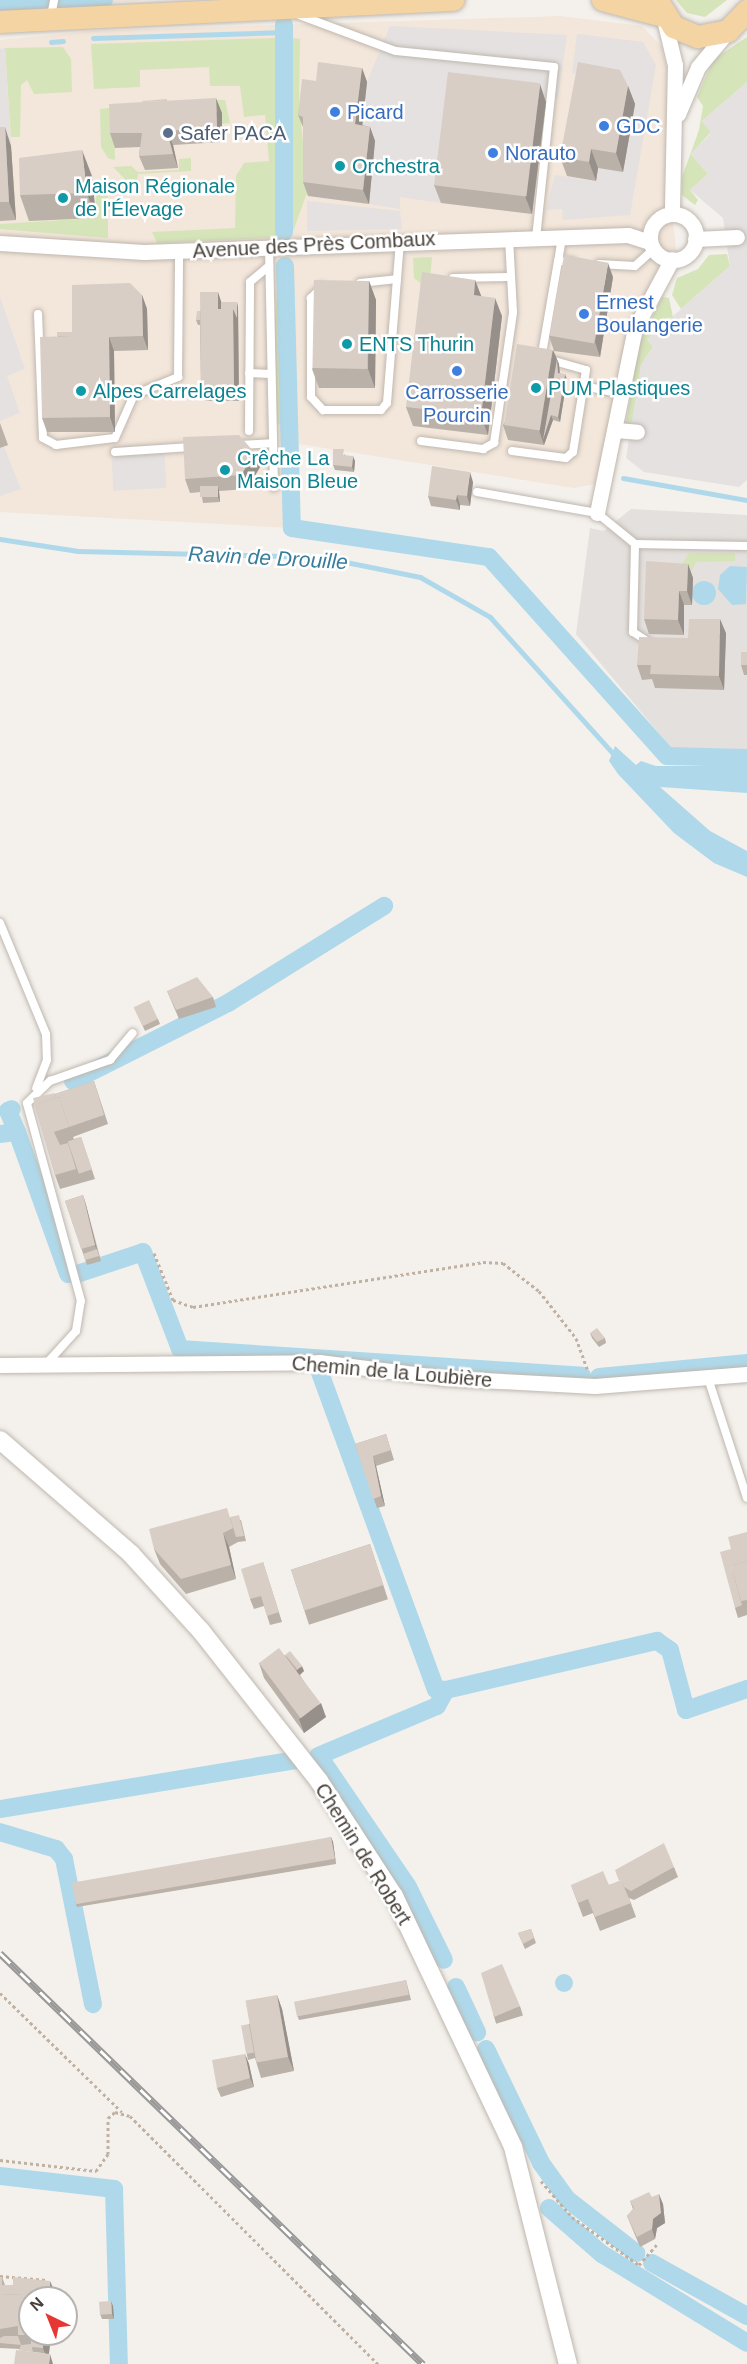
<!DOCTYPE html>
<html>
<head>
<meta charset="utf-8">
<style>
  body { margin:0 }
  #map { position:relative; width:747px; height:2364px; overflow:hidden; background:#f4f1ec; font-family:Helvetica,sans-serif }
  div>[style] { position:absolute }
  .commercial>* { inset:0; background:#f3e6da }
  .industrial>* { inset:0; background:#e4e0dd }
  .green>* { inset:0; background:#d6e4b9; transform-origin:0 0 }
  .parking>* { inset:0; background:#e4e1e0; transform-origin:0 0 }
  .water>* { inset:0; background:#afd9ea }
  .round { border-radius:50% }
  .stream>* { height:5px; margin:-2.5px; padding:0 2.5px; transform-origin:2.5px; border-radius:2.5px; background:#afd9ea }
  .canal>* { height:18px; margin:-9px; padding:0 9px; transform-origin:9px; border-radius:9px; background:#afd9ea }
  .path>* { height:3px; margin-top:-1.5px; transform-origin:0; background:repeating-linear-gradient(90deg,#c0b1a2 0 3px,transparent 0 6px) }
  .roads { filter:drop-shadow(0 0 2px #bfb7af) drop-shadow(0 0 2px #bfb7af) }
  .service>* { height:8px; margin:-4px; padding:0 4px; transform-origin:4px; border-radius:4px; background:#fff }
  .minor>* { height:15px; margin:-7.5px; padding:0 7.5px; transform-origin:7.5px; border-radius:7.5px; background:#fff }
  .minor>.ring { margin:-7.5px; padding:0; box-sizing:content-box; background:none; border:15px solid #fff; border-radius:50% }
  .tertiary>* { height:18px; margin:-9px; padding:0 9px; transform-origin:9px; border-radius:9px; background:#fff }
  .primary>* { height:22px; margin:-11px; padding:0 11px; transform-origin:11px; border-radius:11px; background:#f5d4a4 }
  .rail>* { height:7px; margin-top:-3.5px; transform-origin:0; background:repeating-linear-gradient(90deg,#fff 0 14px,#999 0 28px); box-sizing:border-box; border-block:2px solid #999 }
  .wall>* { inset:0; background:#bab1a9; transform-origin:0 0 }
  .shaded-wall>* { inset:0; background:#97908a }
  .building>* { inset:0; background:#d8cec5; transform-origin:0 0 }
  .dots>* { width:16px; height:16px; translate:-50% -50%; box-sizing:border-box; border:3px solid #fff; border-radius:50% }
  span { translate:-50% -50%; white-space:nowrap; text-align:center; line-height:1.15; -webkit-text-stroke:5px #fff; paint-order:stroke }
  .shop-label { font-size:20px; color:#366cbe }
  .left { translate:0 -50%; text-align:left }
  .service-label { font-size:20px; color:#4e5e75 }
  .culture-label { font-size:20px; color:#0d838f }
  .street-label { font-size:20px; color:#48413a }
  .water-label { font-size:21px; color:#387d9c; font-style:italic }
  .north { position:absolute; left:18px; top:2286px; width:60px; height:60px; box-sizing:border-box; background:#fff; border:2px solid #b6b3b0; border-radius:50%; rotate:317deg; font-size:16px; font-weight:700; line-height:24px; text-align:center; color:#48413a }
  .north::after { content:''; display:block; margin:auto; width:21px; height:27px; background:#e63732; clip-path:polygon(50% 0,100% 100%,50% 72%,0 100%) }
</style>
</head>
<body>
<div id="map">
  <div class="commercial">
    <div style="clip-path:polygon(0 0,149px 0,0 10px)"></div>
    <div style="clip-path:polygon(560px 16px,642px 26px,662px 47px,667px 70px,669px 187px,677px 259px,635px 328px,607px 482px,574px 488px,293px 443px,292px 528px,0 512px,0 40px,93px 31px)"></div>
  </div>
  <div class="industrial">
    <div style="clip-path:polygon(631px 509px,747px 515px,747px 750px,672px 749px,576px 634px,590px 528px,604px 531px)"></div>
  </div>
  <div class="green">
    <div style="clip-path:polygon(676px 0,727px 0,705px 17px,687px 13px)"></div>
    <div style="clip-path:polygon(287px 37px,300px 39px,299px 104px,308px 190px,291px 237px,157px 243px,152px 232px,235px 228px,236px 176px,244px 163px,269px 161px,265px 115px,244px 117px,240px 86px,210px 86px,209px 67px,140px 70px,140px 87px,94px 89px,91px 44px,275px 38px,280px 137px,285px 138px)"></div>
    <div style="clip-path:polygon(747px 37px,747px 82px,702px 121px,711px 132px,691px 154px,708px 174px,690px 190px,698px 200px,695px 205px,682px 195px,682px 177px,699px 130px,703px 106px,697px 97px,713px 60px)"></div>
    <div style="clip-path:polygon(63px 47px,71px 59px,72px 92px,34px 94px,27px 80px,21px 85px,20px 137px,11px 137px,5px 48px)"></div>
    <div style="clip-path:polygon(196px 100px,225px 100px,230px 123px,222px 124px,221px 113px)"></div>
    <div style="clip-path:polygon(141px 104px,114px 119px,115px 160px,108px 158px,101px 147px,100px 109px)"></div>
    <div style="clip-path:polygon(191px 158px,191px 171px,138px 174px,137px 181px,127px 181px,113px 167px,131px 166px,138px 172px,179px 170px,179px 159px)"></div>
    <div style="clip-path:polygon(96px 180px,108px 188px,108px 238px,0 229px,0 224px,96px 218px)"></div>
    <div style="clip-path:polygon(727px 254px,730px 266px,681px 309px,672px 295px,677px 278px,698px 269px,709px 255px)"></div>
    <div style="clip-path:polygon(432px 257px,429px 290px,414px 278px,413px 258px)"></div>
    <div style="left:279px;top:262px;width:14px;height:162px;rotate:4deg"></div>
    <div style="clip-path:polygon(662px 297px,669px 298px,673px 317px,647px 339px,653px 347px,641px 365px,632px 424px,626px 424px,639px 344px)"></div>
    <div style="clip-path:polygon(689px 553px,735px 553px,735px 561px,696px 562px,692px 570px,679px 569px)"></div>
  </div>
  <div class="parking">
    <div style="clip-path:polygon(390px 26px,567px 35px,558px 97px,546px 102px,455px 91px,441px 203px,400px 197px,400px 209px,369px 204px,375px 141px,361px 138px,367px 82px)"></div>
    <div style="clip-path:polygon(577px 34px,643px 42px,656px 65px,630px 215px,563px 220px,562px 209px,546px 210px,555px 175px,595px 181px,598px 168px,623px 171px,635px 104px,627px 88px,572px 73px)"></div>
    <div style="clip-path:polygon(5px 48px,11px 146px,0 146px,0 49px)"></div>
    <div style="clip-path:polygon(747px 82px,747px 480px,739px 487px,644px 472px,626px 458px,641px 365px,653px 347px,647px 339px,730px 266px,723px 218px,690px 190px,708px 174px,691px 154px,711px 133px,702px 121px)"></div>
    <div style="clip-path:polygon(307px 201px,400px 211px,402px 229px,307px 231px)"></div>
    <div style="clip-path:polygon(0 297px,25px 369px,7px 376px,20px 413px,0 421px)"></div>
    <div style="left:164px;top:444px;width:44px;height:53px;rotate:87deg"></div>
    <div style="clip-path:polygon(4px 447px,21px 489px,0 496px,0 448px)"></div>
  </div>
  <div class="water">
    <div style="clip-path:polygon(730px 566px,747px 567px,746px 604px,732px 605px,718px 589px,720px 575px)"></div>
    <div class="round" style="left:692px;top:581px;width:24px;height:24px"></div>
    <div style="clip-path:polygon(615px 746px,636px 765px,641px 761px,656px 766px,747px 766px,747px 793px,660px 787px,710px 831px,747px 851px,747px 877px,714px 863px,674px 833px,618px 774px,609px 761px)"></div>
    <div class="round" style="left:555px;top:1974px;width:18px;height:18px"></div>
  </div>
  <div class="stream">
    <div style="left:93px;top:38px;width:192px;rotate:-1.8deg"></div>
    <div style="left:51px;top:42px;width:12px;rotate:-5deg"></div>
    <div style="left:623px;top:478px;width:126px;rotate:10.1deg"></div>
    <div style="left:0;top:539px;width:79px;rotate:8.7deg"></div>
    <div style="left:78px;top:551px;width:243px;rotate:1.4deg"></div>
    <div style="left:321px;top:557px;width:101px;rotate:11.4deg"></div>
    <div style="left:420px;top:577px;width:81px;rotate:29.7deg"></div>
    <div style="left:490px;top:617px;width:190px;rotate:48deg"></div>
  </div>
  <div class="canal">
    <div style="left:60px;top:2px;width:44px;rotate:-2.6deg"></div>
    <div style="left:4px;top:7px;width:39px;rotate:-6deg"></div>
    <div style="left:284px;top:25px;width:207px;rotate:90deg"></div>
    <div style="left:285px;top:266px;width:262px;rotate:88.5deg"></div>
    <div style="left:292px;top:528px;width:199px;rotate:8.4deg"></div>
    <div style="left:489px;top:557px;width:267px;rotate:48.2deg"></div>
    <div style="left:667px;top:756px;width:80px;rotate:1.4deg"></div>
    <div style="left:73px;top:1081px;width:174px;rotate:-26.7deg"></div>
    <div style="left:228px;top:1003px;width:184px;rotate:-31.9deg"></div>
    <div style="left:17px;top:1132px;width:151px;rotate:70.2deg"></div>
    <div style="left:0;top:1134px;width:17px;rotate:-7deg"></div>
    <div style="left:17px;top:1132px;width:23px;rotate:-113deg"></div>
    <div style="left:8px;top:1111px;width:4px;rotate:-27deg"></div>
    <div style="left:80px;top:1273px;width:66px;rotate:-18.4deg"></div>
    <div style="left:143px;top:1252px;width:104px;rotate:69.1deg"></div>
    <div style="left:180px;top:1349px;width:403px;rotate:3.8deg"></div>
    <div style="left:319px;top:1370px;width:340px;rotate:69.9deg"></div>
    <div style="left:436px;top:1689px;width:10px;rotate:6deg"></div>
    <div style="left:599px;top:1377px;width:149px;rotate:-5.4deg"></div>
    <div style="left:318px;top:1756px;width:129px;rotate:-22.8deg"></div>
    <div style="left:437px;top:1706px;width:18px;rotate:-61deg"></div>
    <div style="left:446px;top:1690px;width:217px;rotate:-13.1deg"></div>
    <div style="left:657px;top:1641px;width:16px;rotate:35deg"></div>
    <div style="left:670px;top:1650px;width:62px;rotate:75.1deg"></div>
    <div style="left:686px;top:1710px;width:65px;rotate:-19deg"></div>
    <div style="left:319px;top:1756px;width:158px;rotate:55.8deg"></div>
    <div style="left:408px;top:1887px;width:81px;rotate:63.7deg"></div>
    <div style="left:0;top:1809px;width:300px;rotate:-9.4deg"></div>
    <div style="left:0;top:1832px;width:59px;rotate:16.9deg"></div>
    <div style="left:56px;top:1849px;width:13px;rotate:51deg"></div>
    <div style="left:64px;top:1859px;width:148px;rotate:78.7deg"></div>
    <div style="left:456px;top:1987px;width:50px;rotate:65deg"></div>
    <div style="left:486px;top:2049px;width:127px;rotate:64.2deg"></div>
    <div style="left:541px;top:2163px;width:44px;rotate:54.2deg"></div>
    <div style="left:567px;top:2199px;width:88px;rotate:38deg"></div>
    <div style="left:0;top:2176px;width:115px;rotate:6.5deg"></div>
    <div style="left:114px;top:2189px;width:175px;rotate:88.4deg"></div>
    <div style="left:549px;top:2208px;width:70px;rotate:41deg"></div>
    <div style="left:602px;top:2254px;width:170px;rotate:31.5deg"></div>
    <div style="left:652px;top:2263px;width:109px;rotate:29.2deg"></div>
  </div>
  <div class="path">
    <div style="left:154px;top:1253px;width:51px;rotate:68deg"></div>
    <div style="left:173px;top:1300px;width:21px;rotate:19deg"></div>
    <div style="left:193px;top:1307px;width:293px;rotate:-8.8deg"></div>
    <div style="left:483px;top:1262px;width:20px;rotate:3deg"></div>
    <div style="left:503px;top:1263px;width:46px;rotate:37.9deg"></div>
    <div style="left:539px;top:1291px;width:60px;rotate:51.8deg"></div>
    <div style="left:576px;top:1338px;width:33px;rotate:70deg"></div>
    <div style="left:0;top:1993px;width:170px;rotate:44.3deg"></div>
    <div style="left:0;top:2160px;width:97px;rotate:6.5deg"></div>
    <div style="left:96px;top:2171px;width:21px;rotate:-55deg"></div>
    <div style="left:108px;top:2154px;width:36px;rotate:-90deg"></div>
    <div style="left:108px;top:2118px;width:9px;rotate:-41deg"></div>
    <div style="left:115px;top:2112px;width:16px;rotate:15deg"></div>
    <div style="left:130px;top:2116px;width:351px;rotate:45deg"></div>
    <div style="left:541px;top:2181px;width:48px;rotate:49.3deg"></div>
    <div style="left:572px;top:2217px;width:82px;rotate:35.6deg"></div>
    <div style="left:639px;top:2265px;width:28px;rotate:-49deg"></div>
    <div style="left:0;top:2276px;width:47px;rotate:4.9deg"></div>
  </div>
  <div class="roads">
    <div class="service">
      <div style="left:299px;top:15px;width:103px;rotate:20.4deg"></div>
      <div style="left:396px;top:51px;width:159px;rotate:5.8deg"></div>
      <div style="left:554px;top:67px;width:171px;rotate:96deg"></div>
      <div style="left:51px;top:16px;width:16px;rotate:-79deg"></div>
      <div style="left:562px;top:237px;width:24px;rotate:99deg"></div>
      <div style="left:558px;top:261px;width:14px;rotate:4deg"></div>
      <div style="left:269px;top:247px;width:240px;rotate:88.8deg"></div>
      <div style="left:599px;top:264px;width:36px;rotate:3deg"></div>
      <div style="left:635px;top:266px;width:25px;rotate:-42deg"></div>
      <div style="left:453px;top:278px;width:56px;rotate:-1deg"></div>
      <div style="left:360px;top:283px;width:37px;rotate:-6deg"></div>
      <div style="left:322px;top:287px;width:16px;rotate:135deg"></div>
      <div style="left:311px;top:298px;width:99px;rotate:90deg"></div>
      <div style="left:311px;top:397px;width:18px;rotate:47deg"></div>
      <div style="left:323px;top:410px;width:58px"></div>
      <div style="left:381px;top:410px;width:9px;rotate:-49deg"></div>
      <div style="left:387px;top:403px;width:162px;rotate:-85.4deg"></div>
      <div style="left:38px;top:314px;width:124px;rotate:87.7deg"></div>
      <div style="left:43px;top:438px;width:15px;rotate:28deg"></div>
      <div style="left:56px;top:445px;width:59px;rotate:-6.8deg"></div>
      <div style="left:115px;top:438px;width:47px;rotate:-66.2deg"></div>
      <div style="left:134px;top:395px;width:48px;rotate:-22.2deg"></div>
      <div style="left:178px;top:377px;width:126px;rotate:-89.5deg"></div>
      <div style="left:543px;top:348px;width:88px;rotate:-80.2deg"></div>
      <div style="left:249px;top:373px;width:21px;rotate:3deg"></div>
      <div style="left:584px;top:386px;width:39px;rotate:12deg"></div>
      <div style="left:249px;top:431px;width:149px;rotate:-89.6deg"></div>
      <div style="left:250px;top:282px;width:25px;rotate:-40deg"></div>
      <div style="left:421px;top:441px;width:63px;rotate:7.4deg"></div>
      <div style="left:483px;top:449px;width:13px;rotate:-29deg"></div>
      <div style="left:494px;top:443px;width:132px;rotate:-81.7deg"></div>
      <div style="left:513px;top:312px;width:74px;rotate:-93.1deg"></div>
      <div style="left:239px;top:445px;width:33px;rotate:-3deg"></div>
      <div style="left:512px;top:451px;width:54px;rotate:7.4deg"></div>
      <div style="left:566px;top:458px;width:9px;rotate:-41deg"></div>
      <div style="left:573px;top:452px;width:83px;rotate:-81deg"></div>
      <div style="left:586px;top:370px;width:41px;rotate:-164.2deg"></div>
      <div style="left:115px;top:452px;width:76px;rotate:-3.8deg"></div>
      <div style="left:477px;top:492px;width:122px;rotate:9.9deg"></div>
      <div style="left:597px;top:513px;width:49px;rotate:39.2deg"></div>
      <div style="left:635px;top:544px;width:88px;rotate:91.3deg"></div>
      <div style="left:633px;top:632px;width:17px;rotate:33deg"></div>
      <div style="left:635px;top:544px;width:112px;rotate:1deg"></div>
      <div style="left:0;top:923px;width:120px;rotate:67.5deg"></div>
      <div style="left:46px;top:1034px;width:26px;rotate:88deg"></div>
      <div style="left:47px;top:1060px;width:30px;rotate:111deg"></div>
      <div style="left:47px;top:1363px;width:43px;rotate:-47.8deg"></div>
      <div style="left:76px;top:1331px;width:30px;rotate:-81deg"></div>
      <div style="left:81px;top:1301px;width:205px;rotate:-105.3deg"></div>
      <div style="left:27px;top:1103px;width:32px;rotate:-44deg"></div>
      <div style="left:50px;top:1081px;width:64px;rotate:-19.3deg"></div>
      <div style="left:110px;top:1060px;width:35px;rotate:-50deg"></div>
      <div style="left:708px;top:1378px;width:126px;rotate:72deg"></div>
    </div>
    <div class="minor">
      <div style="left:664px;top:19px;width:47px;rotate:76.6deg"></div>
      <div style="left:675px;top:65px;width:149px;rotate:91.2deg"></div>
      <div style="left:678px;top:114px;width:51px;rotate:-66.9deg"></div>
      <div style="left:698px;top:67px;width:47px;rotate:-50.2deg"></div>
      <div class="ring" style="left:650px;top:214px;width:31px;height:31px"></div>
      <div style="left:695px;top:239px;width:42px;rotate:-2.7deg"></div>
      <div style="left:0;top:243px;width:144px;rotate:3.6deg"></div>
      <div style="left:144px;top:252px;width:484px;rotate:-2deg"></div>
      <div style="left:628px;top:235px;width:23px;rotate:18deg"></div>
      <div style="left:616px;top:430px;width:21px;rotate:5deg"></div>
      <div style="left:597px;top:513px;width:189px;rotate:-78.4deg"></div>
      <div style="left:635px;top:328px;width:78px;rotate:-61.8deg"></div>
      <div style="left:0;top:1365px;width:319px;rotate:-0.5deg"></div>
      <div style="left:319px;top:1362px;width:128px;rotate:7.2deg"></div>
      <div style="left:446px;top:1378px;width:149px;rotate:3.1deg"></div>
      <div style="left:595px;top:1386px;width:152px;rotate:-4.5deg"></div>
    </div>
    <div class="tertiary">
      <div style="left:0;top:1440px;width:174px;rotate:41deg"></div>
      <div style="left:131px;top:1554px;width:104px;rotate:47.7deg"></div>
      <div style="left:201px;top:1631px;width:191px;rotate:51.8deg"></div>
      <div style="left:319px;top:1781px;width:137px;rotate:56.9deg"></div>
      <div style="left:394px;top:1896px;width:278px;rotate:64.6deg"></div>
      <div style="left:513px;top:2147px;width:224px;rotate:75.8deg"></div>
    </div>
    <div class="primary">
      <div style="left:603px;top:0;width:62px;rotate:14.9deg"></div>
      <div style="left:657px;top:0;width:32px;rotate:58deg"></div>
      <div style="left:674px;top:27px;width:26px;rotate:23deg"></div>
      <div style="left:698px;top:37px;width:31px;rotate:-11deg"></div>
      <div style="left:728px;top:31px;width:28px;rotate:-46deg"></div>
      <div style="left:0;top:22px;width:454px;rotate:-2.8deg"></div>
    </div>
  </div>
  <div class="rail">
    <div style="left:0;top:1953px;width:590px;rotate:44.18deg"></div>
  </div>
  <div class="wall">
    <div style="clip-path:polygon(362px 68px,367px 82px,362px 125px,370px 127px,375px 141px,369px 204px,308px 196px,303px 182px,303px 127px,298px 115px,316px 81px)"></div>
    <div style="clip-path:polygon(628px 86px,635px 104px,623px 172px,598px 168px,596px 181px,567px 176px,560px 157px)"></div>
    <div style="clip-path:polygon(167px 101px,222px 113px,222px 142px,173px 145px,178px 168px,145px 170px,139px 156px,140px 147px,115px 148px,110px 133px)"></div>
    <div style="clip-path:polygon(546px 102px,532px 214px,441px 203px,434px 185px)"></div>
    <div style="clip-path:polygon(0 127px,11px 146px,16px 220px,0 221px)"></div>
    <div style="clip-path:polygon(92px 176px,96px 218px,29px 221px,20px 195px)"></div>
    <div style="clip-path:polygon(613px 277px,600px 357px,554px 351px,549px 336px)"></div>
    <div style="clip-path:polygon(475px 280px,481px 296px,502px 316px,488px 435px,413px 426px,406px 407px)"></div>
    <div style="clip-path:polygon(369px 281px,376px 300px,375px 388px,319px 388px,312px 369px)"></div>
    <div style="clip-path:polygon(142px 295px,147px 309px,148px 350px,114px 351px,115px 432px,47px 432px,42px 418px,58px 336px,72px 332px)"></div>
    <div style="clip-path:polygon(221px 302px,238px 307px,239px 401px,206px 401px,201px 387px,200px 325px,198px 325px,196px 320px,200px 311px)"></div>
    <div style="clip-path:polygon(553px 350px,559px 364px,560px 373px,567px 379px,560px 422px,553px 420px,544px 445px,508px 440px,503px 425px)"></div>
    <div style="clip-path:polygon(0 423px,8px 445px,0 448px)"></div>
    <div style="clip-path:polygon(255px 453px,260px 467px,247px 489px,219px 491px,220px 502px,203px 503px,201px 492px,190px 493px,185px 479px)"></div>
    <div style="clip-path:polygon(345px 454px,345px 455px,355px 461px,354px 472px,335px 470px,333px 465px)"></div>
    <div style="clip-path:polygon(473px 482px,470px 506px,460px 505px,460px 510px,431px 506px,428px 496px)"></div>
    <div style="clip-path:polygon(688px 564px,693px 578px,692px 605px,684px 605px,684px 635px,649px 634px,644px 619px)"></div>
    <div style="clip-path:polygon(726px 633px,724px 690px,655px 688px,652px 679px,642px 680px,637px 665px,688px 638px)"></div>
    <div style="clip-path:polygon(747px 652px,747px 675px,744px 675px,741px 665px)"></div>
    <div style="clip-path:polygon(167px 991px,213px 997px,216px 1007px,179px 1019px)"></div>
    <div style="clip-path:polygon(134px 1007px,158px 1019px,160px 1024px,145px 1031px)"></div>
    <div style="clip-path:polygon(94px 1081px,108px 1124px,73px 1137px,71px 1133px,74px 1139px,81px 1137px,95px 1179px,60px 1189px,55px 1175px,35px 1105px,55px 1094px)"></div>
    <div style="clip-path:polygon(83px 1195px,86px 1205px,101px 1261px,87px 1265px,65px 1201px)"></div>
    <div style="clip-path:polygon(590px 1333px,605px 1338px,606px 1343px,599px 1347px,592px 1338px)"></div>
    <div style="clip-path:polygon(386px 1434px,394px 1460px,376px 1466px,385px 1506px,377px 1508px,355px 1444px)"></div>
    <div style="clip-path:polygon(230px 1518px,241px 1520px,246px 1541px,238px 1542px,229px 1547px,236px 1579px,186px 1594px,160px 1564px,154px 1549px)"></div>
    <div style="clip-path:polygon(747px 1532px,747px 1615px,738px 1618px,735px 1608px,731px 1549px)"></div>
    <div style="left:370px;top:1544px;width:58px;height:83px;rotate:72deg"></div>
    <div style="clip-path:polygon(263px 1562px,282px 1622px,270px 1625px,264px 1606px,254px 1609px,250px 1599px)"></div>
    <div style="clip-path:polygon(285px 1655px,304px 1671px,300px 1675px,326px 1717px,304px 1733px,264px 1678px,259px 1663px)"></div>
    <div style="clip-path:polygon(331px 1837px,333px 1842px,336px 1864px,77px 1907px,75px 1902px)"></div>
    <div style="clip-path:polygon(674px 1867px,678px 1877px,634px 1900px,629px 1898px,636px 1917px,600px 1931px,593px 1913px,583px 1917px,571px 1885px,609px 1885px)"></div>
    <div style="clip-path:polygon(531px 1929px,536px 1943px,525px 1949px,518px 1933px)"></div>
    <div style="clip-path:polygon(406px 1980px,411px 2000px,299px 2020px,297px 2015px)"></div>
    <div style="clip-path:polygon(277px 1995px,282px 2009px,294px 2071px,261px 2078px,255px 2058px,248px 2060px,247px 2055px,249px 2024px)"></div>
    <div style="left:520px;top:2006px;width:10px;height:28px;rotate:73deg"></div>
    <div style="clip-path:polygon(245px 2054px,249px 2064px,254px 2087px,221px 2097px,217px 2088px)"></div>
    <div style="clip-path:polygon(652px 2197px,663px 2204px,665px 2223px,657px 2228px,655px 2239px,640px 2247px,627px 2216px,633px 2209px,630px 2201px)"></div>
    <div style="clip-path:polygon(0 2277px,2px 2277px,5px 2285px,54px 2290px,53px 2298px,30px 2298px,51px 2334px,49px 2354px,19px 2350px,20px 2349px,0 2348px)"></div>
    <div style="clip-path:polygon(113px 2306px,114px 2319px,102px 2319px,100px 2314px)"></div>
  </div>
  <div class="shaded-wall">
    <div style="clip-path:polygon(362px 68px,367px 82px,361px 138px,355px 124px)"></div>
    <div style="clip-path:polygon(540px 84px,546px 102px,532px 214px,525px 196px)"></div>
    <div style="clip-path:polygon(628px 86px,635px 104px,623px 172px,616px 153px)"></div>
    <div style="clip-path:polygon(216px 98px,222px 113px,222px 142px,217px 127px)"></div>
    <div style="clip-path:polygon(5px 127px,11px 146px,16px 220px,9px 202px)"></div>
    <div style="clip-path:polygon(370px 127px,375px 141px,369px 204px,363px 190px)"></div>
    <div style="clip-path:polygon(167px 131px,173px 145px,178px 168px,173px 154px)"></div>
    <div style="clip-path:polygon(591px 149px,598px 168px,596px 181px,589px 162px)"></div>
    <div style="clip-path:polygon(82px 150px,92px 176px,96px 218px,87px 193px)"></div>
    <div style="clip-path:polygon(608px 263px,613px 277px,600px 357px,595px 342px)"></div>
    <div style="clip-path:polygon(475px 280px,482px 298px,474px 295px)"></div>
    <div style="clip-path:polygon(369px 281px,376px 300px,375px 388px,368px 369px)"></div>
    <div style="clip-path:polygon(218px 292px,223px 307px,223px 318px,218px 309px)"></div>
    <div style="clip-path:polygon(142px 295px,147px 309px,148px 350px,143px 336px)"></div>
    <div style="clip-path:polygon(495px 298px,502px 316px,488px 435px,481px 416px)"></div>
    <div style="clip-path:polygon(237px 302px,238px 307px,239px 401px,234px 387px,233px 309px)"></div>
    <div style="clip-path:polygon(109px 337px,114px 351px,115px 432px,110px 417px)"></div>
    <div style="clip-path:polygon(553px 350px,559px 364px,560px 378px,551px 415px,553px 420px,544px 445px,539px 430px)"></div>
    <div style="clip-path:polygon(565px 374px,567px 379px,560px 422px,558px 417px)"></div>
    <div style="clip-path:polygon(255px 453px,260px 467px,247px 489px,241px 475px)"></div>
    <div style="clip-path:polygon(353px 456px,355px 461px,354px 472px,352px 467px)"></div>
    <div style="clip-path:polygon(470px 472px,473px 482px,470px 506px,467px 496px)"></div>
    <div style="clip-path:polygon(218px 486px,219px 491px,220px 502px,218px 497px)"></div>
    <div style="clip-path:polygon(457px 495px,460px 505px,460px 510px,456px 500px)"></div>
    <div style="clip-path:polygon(688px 564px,693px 578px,692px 605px,687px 591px)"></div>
    <div style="clip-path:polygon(679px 591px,684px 605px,684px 635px,678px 620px)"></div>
    <div style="clip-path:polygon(720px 619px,726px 633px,724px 690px,719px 676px)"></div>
    <div style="clip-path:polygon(83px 1195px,86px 1205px,98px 1254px,95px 1245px)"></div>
    <div style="clip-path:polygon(373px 1456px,376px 1466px,385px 1506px,381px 1496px)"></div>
    <div style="clip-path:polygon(223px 1533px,229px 1547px,236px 1579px,231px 1565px)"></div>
    <div style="clip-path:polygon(302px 1666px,304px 1671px,297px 1677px,295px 1672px)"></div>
    <div style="clip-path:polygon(321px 1703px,326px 1717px,304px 1733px,299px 1719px)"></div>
    <div style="clip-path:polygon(331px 1837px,333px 1842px,336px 1864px,335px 1859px)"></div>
    <div style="clip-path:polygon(277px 1995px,282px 2009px,294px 2071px,288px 2057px)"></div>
    <div style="clip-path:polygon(245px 2054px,249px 2064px,254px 2087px,250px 2078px)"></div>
    <div style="clip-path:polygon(659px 2194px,663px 2204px,665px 2223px,657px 2228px,655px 2239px,652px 2229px,653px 2219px)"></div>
    <div style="clip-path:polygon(50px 2281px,54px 2290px,53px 2298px,49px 2298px)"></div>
    <div style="clip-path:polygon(111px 2301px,113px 2306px,114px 2319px,112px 2314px)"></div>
    <div style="clip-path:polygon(44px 2334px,51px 2334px,48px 2362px,43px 2348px)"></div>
    <div style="clip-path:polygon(50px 2354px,53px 2364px,49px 2364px)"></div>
  </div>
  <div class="building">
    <div style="clip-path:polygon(318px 62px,362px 68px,355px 124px,370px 127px,363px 190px,303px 182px,303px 117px,298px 115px,302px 79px,316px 81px)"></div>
    <div style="clip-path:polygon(578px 62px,620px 70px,628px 86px,616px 153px,591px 149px,589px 162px,560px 157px)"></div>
    <div style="left:448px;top:72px;width:93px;height:114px;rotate:7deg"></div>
    <div style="clip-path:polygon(216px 98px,217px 127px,167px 131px,173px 154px,139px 156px,142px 133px,110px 133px,109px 104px)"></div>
    <div style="clip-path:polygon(167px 99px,167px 101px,142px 102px,142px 101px)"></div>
    <div style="clip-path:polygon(0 127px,5px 127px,9px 202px,0 202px)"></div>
    <div style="clip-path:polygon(82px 150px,87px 193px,20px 195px,19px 158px)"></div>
    <div style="left:564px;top:255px;width:45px;height:82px;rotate:10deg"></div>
    <div style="clip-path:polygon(422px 272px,475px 280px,474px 295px,495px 298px,481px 416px,406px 407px)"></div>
    <div style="left:369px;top:281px;width:88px;height:55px;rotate:91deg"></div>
    <div style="clip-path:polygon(130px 283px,142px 295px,143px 336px,109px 337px,110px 417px,42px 418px,40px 337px,72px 336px,72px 285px)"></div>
    <div style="clip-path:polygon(200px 292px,218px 292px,218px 309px,233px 309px,234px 387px,201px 387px)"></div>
    <div style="clip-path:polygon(221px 302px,237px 302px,237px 318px,233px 309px,221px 309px)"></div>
    <div style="clip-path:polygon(197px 311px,200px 311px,200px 320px,196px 320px)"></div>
    <div style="left:57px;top:332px;width:15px;height:4px"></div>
    <div style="left:517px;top:344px;width:36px;height:82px;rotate:9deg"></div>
    <div style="clip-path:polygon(557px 359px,558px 373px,565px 374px,558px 417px,551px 415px,543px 440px)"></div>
    <div style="clip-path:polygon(239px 435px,255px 453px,241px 475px,185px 479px,183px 437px)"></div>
    <div style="clip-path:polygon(333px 449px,344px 449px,343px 455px,353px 456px,352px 467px,333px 465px)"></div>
    <div style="clip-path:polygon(432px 466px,470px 472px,467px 496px,457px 495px,456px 500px,428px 496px)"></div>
    <div style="left:218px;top:486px;width:11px;height:18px;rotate:90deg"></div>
    <div style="clip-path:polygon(646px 561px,688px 564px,687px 591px,679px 591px,678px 620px,644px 619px)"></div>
    <div style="clip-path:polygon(689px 619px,720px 619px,719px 676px,650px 674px,651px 665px,637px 665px,639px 637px,688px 638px)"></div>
    <div style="left:741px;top:652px;width:6px;height:13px"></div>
    <div style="clip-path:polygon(197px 977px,213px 997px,176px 1010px,167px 991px)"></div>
    <div style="left:149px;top:1000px;width:21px;height:17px;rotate:65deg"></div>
    <div style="clip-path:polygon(94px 1081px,104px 1115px,69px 1127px,59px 1097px,56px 1098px,55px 1094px)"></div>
    <div style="clip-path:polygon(55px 1093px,56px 1098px,35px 1105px,33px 1098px)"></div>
    <div style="clip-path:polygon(59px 1097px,69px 1127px,54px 1132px,60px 1145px,68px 1143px,76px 1169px,55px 1175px,34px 1105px)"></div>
    <div style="left:81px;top:1137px;width:34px;height:14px;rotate:71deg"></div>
    <div style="clip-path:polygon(83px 1195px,95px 1245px,81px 1249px,65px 1201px)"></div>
    <div style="clip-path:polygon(97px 1249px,99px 1256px,85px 1260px,83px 1254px)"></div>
    <div style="clip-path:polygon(597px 1328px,605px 1338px,597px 1342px,590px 1333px)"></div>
    <div style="clip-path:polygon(386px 1434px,391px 1450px,373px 1456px,381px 1496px,373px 1499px,355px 1444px)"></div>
    <div style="clip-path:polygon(227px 1508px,233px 1528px,223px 1533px,231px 1565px,181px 1579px,154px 1549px,149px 1529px)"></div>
    <div style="clip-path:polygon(239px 1515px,244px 1536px,236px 1537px,230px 1517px)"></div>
    <div style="clip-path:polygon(747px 1532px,747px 1561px,731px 1566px,742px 1605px,735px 1608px,720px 1552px,731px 1549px,728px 1537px)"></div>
    <div style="left:370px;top:1544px;width:43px;height:83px;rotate:72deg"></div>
    <div style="clip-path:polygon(747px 1561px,747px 1600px,741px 1601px,731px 1566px)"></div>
    <div style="clip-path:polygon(263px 1562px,279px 1612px,267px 1616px,261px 1596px,250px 1599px,241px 1569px)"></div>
    <div style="left:279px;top:1648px;width:69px;height:25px;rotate:53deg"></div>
    <div style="left:290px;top:1651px;width:19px;height:6px;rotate:51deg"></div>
    <div style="left:331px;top:1837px;width:22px;height:263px;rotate:80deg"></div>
    <div style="clip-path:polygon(664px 1843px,674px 1867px,631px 1891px,624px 1887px,621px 1880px,619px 1881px,615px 1870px)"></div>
    <div style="clip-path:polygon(603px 1871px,609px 1885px,621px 1880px,631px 1903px,595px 1917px,588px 1899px,578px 1903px,571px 1885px)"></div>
    <div style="clip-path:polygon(531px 1929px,534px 1938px,523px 1944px,518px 1933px)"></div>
    <div style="clip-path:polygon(502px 1964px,520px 2006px,494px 2017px,481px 1973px)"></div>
    <div style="left:406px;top:1980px;width:15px;height:114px;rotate:79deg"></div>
    <div style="left:277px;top:1995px;width:63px;height:32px;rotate:80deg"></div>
    <div style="left:249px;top:2024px;width:29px;height:8px;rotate:80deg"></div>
    <div style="clip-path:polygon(245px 2054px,250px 2078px,217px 2088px,212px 2060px)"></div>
    <div style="clip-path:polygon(649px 2192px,652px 2197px,659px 2194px,661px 2213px,653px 2219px,652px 2229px,637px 2237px,627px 2216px,634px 2208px,630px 2201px)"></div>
    <div style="clip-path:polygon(0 2277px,2px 2277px,2px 2285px,13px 2285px,13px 2277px,50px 2281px,49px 2298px,48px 2296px,0 2294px)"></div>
    <div style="clip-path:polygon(0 2294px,48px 2296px,47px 2298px,30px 2298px,30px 2334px,44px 2334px,43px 2348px,31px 2347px,31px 2335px,18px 2335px,18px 2326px,0 2329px)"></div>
    <div style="left:111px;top:2301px;width:13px;height:12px;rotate:86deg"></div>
    <div style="clip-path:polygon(4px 2336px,18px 2336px,21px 2345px,0 2343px,0 2338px)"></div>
    <div style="clip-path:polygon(31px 2344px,33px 2352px,19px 2350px,21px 2345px)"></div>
    <div style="clip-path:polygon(16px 2350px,50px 2354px,49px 2364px,14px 2364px)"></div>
  </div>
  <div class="dots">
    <div style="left:335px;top:112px;background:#3f7fe0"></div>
    <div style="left:604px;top:126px;background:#3f7fe0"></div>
    <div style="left:168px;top:133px;background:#5c6f8a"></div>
    <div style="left:493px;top:153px;background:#3f7fe0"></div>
    <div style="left:340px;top:166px;background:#0f9aa8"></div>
    <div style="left:63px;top:198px;background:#0f9aa8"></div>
    <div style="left:584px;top:314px;background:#3f7fe0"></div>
    <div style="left:347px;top:344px;background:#0f9aa8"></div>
    <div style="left:457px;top:371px;background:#3f7fe0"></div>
    <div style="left:536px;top:388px;background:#0f9aa8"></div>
    <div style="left:81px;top:391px;background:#0f9aa8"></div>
    <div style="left:225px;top:470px;background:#0f9aa8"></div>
  </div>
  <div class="shop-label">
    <span class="left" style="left:347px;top:112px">Picard</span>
    <span class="left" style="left:616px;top:126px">GDC</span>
    <span class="left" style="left:505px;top:153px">Norauto</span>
    <span class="left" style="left:596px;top:314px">Ernest<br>Boulangerie</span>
    <span style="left:457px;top:404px">Carrosserie<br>Pourcin</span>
  </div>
  <div class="service-label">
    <span class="left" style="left:180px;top:133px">Safer PACA</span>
  </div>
  <div class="culture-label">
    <span class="left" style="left:352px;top:166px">Orchestra</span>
    <span class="left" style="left:75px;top:198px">Maison Régionale<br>de l'Élevage</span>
    <span class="left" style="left:359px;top:344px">ENTS Thurin</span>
    <span class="left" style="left:548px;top:388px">PUM Plastiques</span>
    <span class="left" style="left:93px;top:391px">Alpes Carrelages</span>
    <span class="left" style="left:237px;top:470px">Crêche La<br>Maison Bleue</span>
  </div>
  <div class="street-label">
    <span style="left:314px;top:245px;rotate:-3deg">Avenue des Près Combaux</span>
    <span style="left:392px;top:1372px;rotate:5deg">Chemin de la Loubière</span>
    <span style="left:363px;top:1854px;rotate:58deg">Chemin de Robert</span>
  </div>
  <div class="water-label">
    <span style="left:268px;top:558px;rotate:3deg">Ravin de Drouille</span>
  </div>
  <div class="north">N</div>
</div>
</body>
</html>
